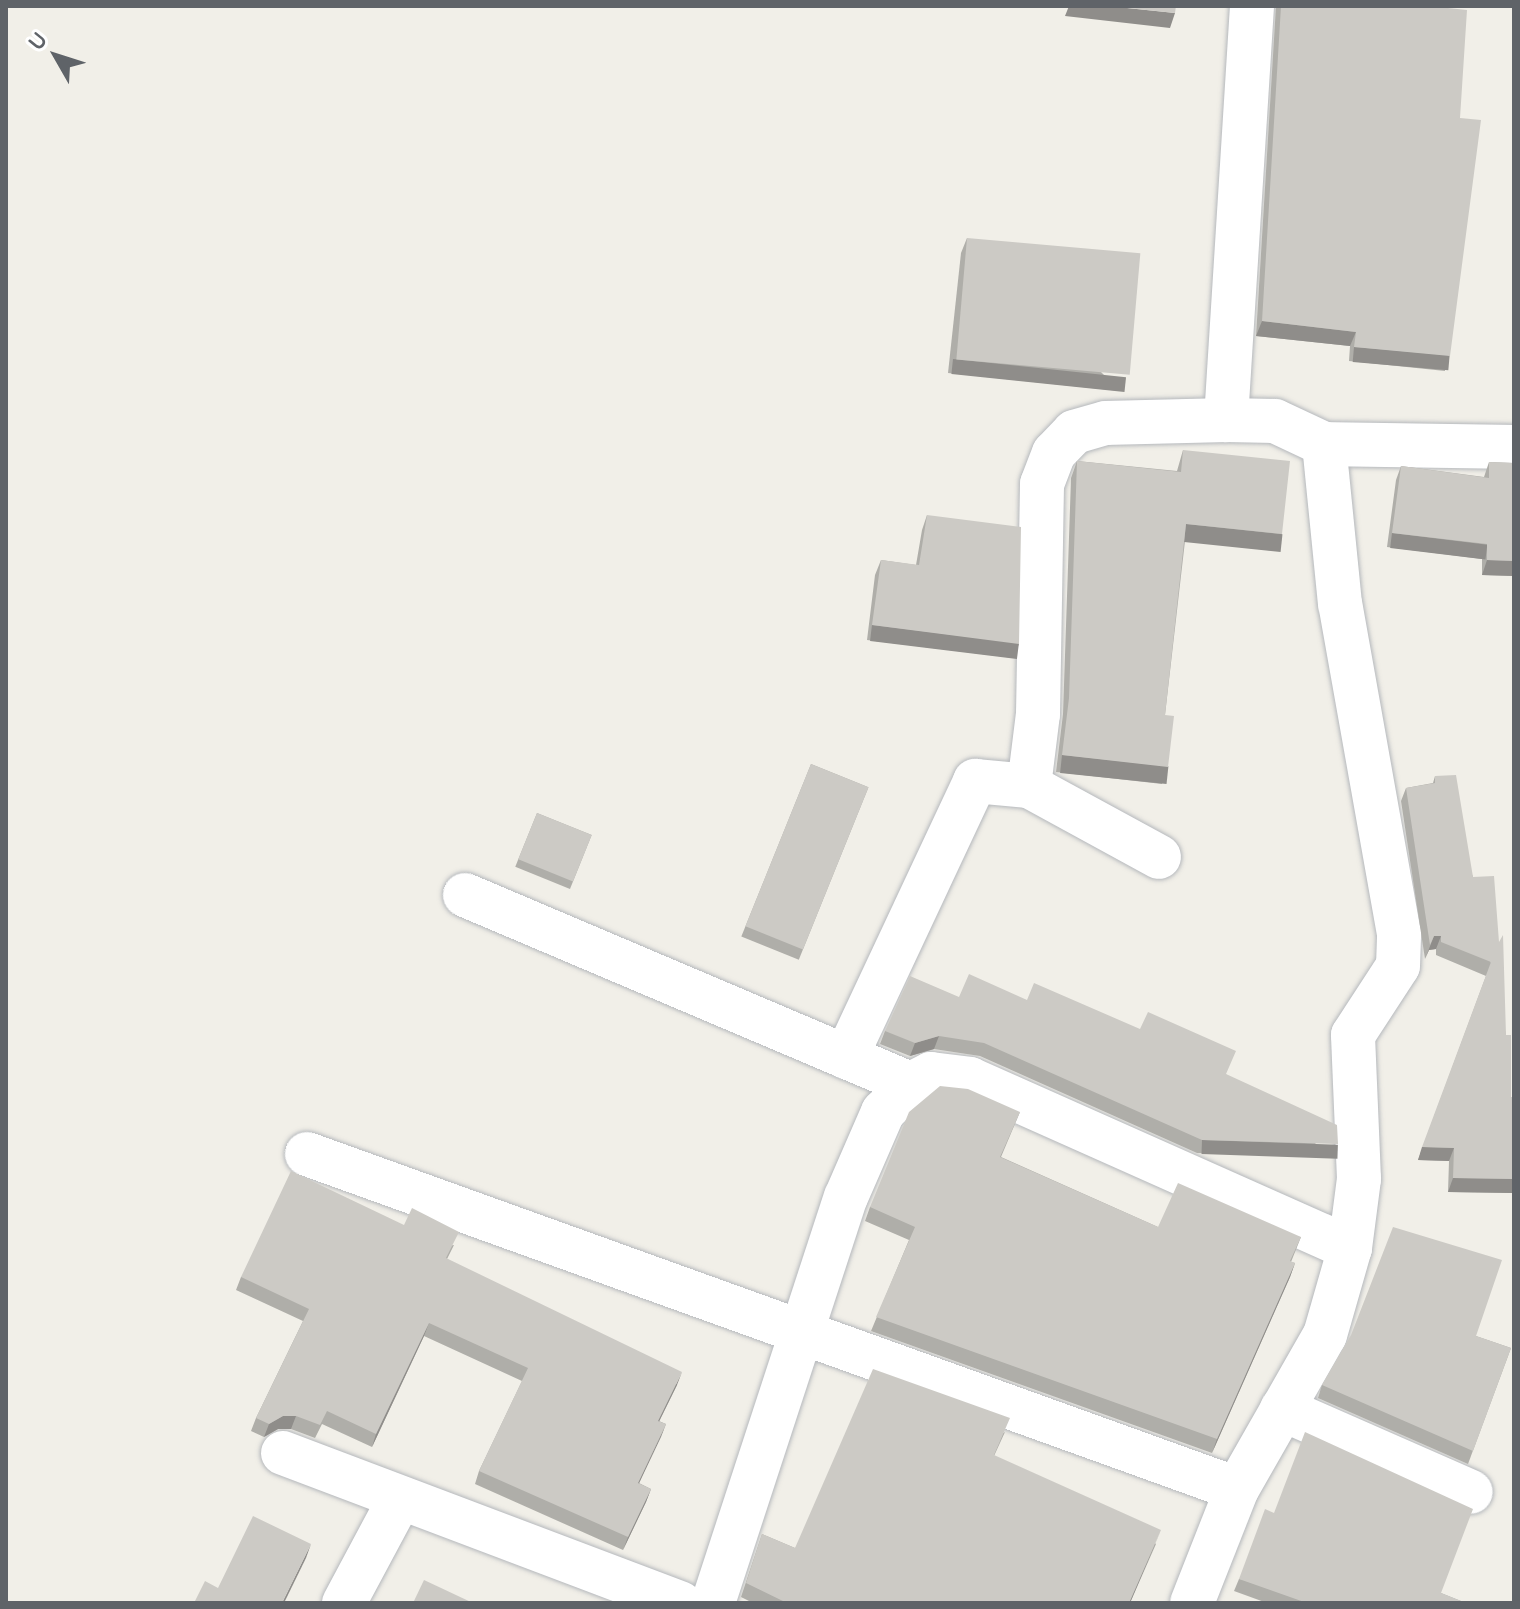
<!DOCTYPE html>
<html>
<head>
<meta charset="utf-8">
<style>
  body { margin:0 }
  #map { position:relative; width:1520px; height:1609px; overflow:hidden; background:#f1efe8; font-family:Quicksand,sans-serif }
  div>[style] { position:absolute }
  .roads { filter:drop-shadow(0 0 2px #b5b8bc) drop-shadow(0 0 2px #b5b8bc) }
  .street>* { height:44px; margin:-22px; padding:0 22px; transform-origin:22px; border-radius:22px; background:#fff }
  .wall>* { inset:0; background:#afaea9; transform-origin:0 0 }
  .shaded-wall>* { inset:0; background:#8f8d8a; transform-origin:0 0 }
  .building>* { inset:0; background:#cccac5; transform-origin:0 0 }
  span { translate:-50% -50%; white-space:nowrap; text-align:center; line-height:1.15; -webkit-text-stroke:8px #fff; paint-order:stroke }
  .frame { position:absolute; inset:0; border:8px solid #5f6368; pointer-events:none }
  .north { position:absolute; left:16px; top:16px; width:80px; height:80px; -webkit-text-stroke:6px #fff; paint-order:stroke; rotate:309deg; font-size:22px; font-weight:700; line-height:32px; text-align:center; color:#5f6368 }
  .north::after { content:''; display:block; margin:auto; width:28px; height:36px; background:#5f6368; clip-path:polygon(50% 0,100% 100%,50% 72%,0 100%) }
</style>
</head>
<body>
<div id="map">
  <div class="roads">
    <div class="street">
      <div style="left:1252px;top:6px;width:415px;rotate:93.6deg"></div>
      <div style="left:1226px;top:420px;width:49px;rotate:1.2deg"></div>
      <div style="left:1275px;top:421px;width:54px;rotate:25.1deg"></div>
      <div style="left:1029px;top:786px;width:73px;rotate:-82.9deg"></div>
      <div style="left:1038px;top:714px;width:230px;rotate:-89deg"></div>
      <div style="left:1042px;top:484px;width:33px;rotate:-69deg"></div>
      <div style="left:1054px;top:453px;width:29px;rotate:-46deg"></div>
      <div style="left:1074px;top:432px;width:33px;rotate:-16deg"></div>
      <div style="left:1106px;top:423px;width:120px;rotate:-1.4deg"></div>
      <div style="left:465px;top:895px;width:484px;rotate:23deg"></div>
      <div style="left:846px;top:1057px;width:305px;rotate:-64.9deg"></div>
      <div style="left:975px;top:781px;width:54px;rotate:5.3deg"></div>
      <div style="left:1029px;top:786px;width:148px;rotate:28.6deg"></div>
      <div style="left:307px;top:1154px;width:988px;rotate:19.81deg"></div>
      <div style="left:1282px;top:1409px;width:206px;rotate:23.7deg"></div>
      <div style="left:283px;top:1453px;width:425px;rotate:20.7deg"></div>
      <div style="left:344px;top:1603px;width:119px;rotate:-61.9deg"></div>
      <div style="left:713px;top:1603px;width:427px;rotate:-71.9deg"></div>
      <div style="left:846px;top:1197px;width:93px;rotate:-66.5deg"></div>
      <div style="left:883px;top:1112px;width:40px;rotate:-45deg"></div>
      <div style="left:911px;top:1084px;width:22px;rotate:-27deg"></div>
      <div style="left:931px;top:1074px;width:39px;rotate:7deg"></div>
      <div style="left:970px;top:1079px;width:416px;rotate:24deg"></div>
      <div style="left:1192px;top:1603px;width:123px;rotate:-68.5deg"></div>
      <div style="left:1237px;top:1489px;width:177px;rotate:-60.3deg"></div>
      <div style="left:1325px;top:1335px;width:91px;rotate:-74deg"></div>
      <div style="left:1350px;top:1248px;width:70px;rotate:-82.6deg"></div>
      <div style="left:1359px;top:1179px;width:144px;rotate:-92.4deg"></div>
      <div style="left:1353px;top:1035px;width:82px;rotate:-56.9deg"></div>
      <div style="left:1398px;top:966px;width:32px;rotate:-88deg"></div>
      <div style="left:1399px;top:934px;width:335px;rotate:-100.1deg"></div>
      <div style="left:1340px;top:604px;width:161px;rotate:-95.7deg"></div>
      <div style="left:1324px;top:444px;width:190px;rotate:0.9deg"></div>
    </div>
  </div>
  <div class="wall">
    <div style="clip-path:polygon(1276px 6px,1448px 6px,1445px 371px,1349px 361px,1350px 346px,1256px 336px)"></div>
    <div style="clip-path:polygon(967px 238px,1120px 391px,948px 373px,961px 253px)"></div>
    <div style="clip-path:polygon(1183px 450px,1282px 534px,1276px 551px,1185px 541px,1165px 715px,1168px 767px,1162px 784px,1056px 772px,1063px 714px,1071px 478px,1077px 461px,1177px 471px)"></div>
    <div style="clip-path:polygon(1489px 462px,1514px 463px,1514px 576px,1482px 575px,1482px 559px,1387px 547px,1396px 480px,1401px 466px,1484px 477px)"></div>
    <div style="clip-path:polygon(927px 515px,1019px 644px,1014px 658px,867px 640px,875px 575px,881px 560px,916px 565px,922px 530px)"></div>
    <div style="left:811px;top:764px;width:62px;height:186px;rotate:22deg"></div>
    <div style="clip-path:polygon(1435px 776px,1473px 877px,1506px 1035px,1511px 1097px,1514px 1097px,1514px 1187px,1512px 1193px,1448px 1192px,1449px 1161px,1418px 1160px,1486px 976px,1436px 955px,1436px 949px,1429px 950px,1425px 959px,1401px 801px,1406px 788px,1433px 783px)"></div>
    <div style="left:537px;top:813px;width:59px;height:58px;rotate:22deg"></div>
    <div style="clip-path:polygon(959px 997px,1027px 1000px,1227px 1075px,1333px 1157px,1197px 1153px,980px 1056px,934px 1049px,910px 1056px,880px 1044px,885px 1031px)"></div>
    <div style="clip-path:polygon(1020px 1112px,1001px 1157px,1158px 1227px,1301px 1237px,1291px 1262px,1295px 1263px,1290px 1277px,1212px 1453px,871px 1331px,909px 1240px,865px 1221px,870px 1207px)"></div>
    <div style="clip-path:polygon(454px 1245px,447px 1259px,677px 1385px,659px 1421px,666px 1424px,639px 1483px,651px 1489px,646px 1502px,623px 1550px,475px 1484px,479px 1471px,522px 1381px,424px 1336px,372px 1447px,322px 1424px,315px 1438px,291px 1429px,278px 1429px,264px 1437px,251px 1431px,256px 1418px,303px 1321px,236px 1290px,241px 1277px)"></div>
    <div style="clip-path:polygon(1476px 1336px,1511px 1348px,1468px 1464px,1318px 1398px,1322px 1385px)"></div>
    <div style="clip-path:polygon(1005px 1432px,994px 1456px,1156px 1544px,1130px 1603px,753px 1603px,741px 1597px,762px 1534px,795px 1548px)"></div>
    <div style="clip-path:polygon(1239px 1579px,1441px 1593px,1466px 1603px,1267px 1603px,1234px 1591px)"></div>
  </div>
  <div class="shaded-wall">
    <div style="clip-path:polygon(1069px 6px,1108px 6px,1175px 13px,1170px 28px,1065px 16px)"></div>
    <div style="clip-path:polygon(1262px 321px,1356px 332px,1350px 346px,1256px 336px)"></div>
    <div style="left:1354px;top:347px;width:96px;height:15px;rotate:5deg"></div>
    <div style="left:953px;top:359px;width:174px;height:15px;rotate:6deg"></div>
    <div style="left:1186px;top:524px;width:97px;height:18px;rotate:6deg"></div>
    <div style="left:1392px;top:533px;width:96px;height:15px;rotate:7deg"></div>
    <div style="clip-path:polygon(1487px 560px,1514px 561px,1514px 576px,1482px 575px)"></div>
    <div style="left:872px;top:625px;width:148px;height:16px;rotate:7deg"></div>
    <div style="left:1062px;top:755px;width:107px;height:18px;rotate:6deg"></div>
    <div style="clip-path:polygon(1434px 936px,1441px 936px,1436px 949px,1429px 950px,1425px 959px)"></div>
    <div style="clip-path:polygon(939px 1036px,934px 1049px,910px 1056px,915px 1043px)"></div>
    <div style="left:1202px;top:1140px;width:136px;height:14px;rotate:2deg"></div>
    <div style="clip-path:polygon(1422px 1147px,1454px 1148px,1449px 1161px,1418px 1160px)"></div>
    <div style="clip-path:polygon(1453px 1178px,1514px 1179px,1514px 1187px,1512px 1193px,1448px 1192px)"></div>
    <div style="clip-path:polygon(1295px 1263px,1290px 1277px,1212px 1453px,1217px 1439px)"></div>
    <div style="clip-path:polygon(429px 1323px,424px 1336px,372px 1447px,376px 1434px)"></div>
    <div style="clip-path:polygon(682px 1372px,677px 1385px,653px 1434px,658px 1421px)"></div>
    <div style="clip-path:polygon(283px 1416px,296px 1416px,291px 1429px,278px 1429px,264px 1437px,269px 1424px)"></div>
    <div style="clip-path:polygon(666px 1424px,661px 1437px,633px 1496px,638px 1483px)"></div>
    <div style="clip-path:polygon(651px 1489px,646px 1502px,623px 1550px,628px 1537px)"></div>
    <div style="clip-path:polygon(1161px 1530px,1130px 1603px,1129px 1603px)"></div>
    <div style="clip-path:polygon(311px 1544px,306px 1558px,284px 1603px,282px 1603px)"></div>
  </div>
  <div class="building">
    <div style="clip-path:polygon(1108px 6px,1176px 6px,1175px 13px)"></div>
    <div style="clip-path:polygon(1281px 6px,1448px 6px,1448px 8px,1467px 10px,1460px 118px,1481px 120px,1450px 356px,1354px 347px,1356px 332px,1262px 321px)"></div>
    <div style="left:967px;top:238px;width:174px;height:122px;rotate:5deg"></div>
    <div style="clip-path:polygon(1183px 450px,1290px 461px,1282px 534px,1186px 524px,1165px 715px,1174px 716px,1168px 767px,1062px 755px,1069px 698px,1077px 461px,1181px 472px)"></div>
    <div style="clip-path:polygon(1489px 462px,1514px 463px,1514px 561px,1487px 560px,1487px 544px,1392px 533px,1401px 466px,1489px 478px)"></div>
    <div style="clip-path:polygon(927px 515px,1021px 527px,1019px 644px,872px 625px,881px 560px,919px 565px)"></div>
    <div style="left:811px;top:764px;width:62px;height:175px;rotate:22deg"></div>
    <div style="clip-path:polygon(1456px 775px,1473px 877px,1494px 876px,1499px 942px,1503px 935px,1506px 1035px,1511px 1035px,1511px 1097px,1514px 1097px,1514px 1179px,1453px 1178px,1454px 1148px,1422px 1147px,1491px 962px,1441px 942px,1441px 936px,1434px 936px,1430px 945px,1406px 788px,1435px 783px,1435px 776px)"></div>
    <div style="left:537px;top:813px;width:59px;height:50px;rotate:22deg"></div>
    <div style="clip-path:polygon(969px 974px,1027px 1000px,1034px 983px,1140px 1029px,1148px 1012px,1236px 1051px,1226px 1074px,1337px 1125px,1338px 1144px,1202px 1140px,984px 1043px,939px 1036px,915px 1043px,885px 1031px,910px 976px,959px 997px)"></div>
    <div style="clip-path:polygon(940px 1086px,968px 1089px,1020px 1112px,1000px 1157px,1158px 1227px,1178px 1183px,1301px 1237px,1290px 1261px,1295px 1263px,1217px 1439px,876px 1317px,915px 1227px,870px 1207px,909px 1112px)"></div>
    <div style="clip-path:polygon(291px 1171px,404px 1225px,412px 1208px,459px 1232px,446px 1258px,682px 1372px,658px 1421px,666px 1424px,638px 1483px,651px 1489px,628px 1537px,479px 1471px,528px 1368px,429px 1323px,376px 1434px,327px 1411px,320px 1425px,296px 1416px,283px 1416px,269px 1424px,256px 1418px,309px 1309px,241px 1277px)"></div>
    <div style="clip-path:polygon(1393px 1227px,1502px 1260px,1476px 1336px,1511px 1348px,1473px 1451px,1322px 1385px,1351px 1335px)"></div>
    <div style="clip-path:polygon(873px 1369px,1010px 1418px,994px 1455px,1161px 1530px,1129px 1603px,787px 1603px,746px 1583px,762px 1534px,795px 1548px)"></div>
    <div style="clip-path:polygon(1305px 1432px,1473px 1509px,1441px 1593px,1466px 1603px,1307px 1603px,1239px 1579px,1265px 1509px,1274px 1513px)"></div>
    <div style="clip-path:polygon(253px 1516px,311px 1544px,282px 1603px,194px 1603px,205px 1581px,218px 1588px)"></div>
    <div style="clip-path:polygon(424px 1580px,473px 1603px,413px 1603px)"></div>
  </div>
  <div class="frame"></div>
  <div class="north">U</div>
</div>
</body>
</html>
